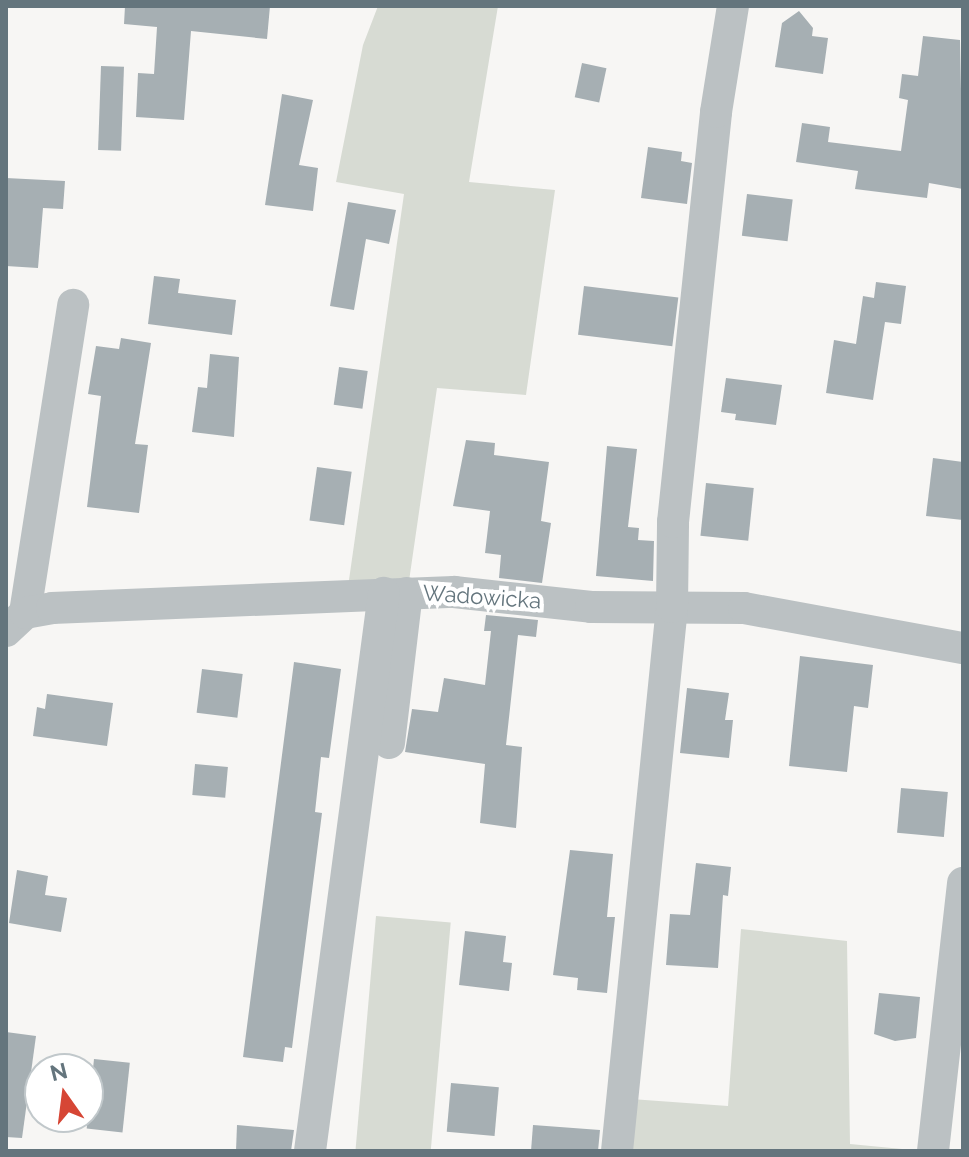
<!DOCTYPE html>
<html>
<head>
<meta charset="utf-8">
<style>
  body { margin:0 }
  #map { position:relative; width:969px; height:1157px; overflow:hidden; background:#f7f6f4; font-family:Raleway,sans-serif }
  div>[style] { position:absolute }
  .green>* { inset:0; background:#d7dbd3; transform-origin:0 0 }
  .building>* { inset:0; background:#a6afb3; transform-origin:0 0 }
  .minor>* { height:32px; margin:-16px; padding:0 16px; transform-origin:16px; border-radius:16px; background:#bbc1c3 }
  span { translate:-50% -50%; white-space:nowrap; text-align:center; line-height:1.15; -webkit-text-stroke:8px #fff; paint-order:stroke }
  .street-label { font-size:22px; color:#64757d }
  .frame { position:absolute; inset:0; border:8px solid #64757d; pointer-events:none }
  .north { position:absolute; left:24px; top:1053px; width:80px; height:80px; box-sizing:border-box; background:#fff; border:2px solid #c1c8cb; border-radius:50%; rotate:346deg; font-size:22px; font-weight:700; line-height:32px; text-align:center; color:#64757d }
  .north::after { content:''; display:block; margin:auto; width:28px; height:36px; background:#d64635; clip-path:polygon(50% 0,100% 100%,50% 72%,0 100%) }
</style>
</head>
<body>
<div id="map">
  <div class="green">
    <div style="clip-path:polygon(378px 6px,498px 6px,469px 182px,555px 190px,526px 395px,437px 388px,408px 588px,348px 587px,404px 194px,336px 182px,363px 45px)"></div>
    <div style="left:376px;top:916px;width:75px;height:236px;rotate:5deg"></div>
    <div style="clip-path:polygon(741px 929px,847px 941px,850px 1144px,923px 1151px,625px 1151px,631px 1099px,728px 1106px)"></div>
  </div>
  <div class="building">
    <div style="clip-path:polygon(125px 6px,270px 6px,267px 39px,191px 31px,184px 120px,136px 117px,138px 73px,154px 74px,157px 27px,124px 24px)"></div>
    <div style="clip-path:polygon(799px 11px,813px 28px,812px 36px,828px 38px,823px 74px,775px 67px,782px 23px)"></div>
    <div style="clip-path:polygon(923px 36px,960px 40px,963px 189px,929px 183px,927px 198px,855px 189px,858px 171px,796px 162px,802px 123px,830px 127px,828px 142px,901px 151px,908px 100px,899px 98px,902px 74px,918px 76px)"></div>
    <div style="left:582px;top:63px;width:25px;height:35px;rotate:12deg"></div>
    <div style="left:101px;top:66px;width:23px;height:84px;rotate:2deg"></div>
    <div style="clip-path:polygon(282px 94px,313px 100px,299px 165px,318px 168px,313px 211px,265px 205px)"></div>
    <div style="clip-path:polygon(648px 147px,682px 152px,681px 161px,692px 163px,687px 204px,641px 198px)"></div>
    <div style="clip-path:polygon(6px 178px,65px 181px,63px 209px,43px 208px,38px 268px,6px 266px)"></div>
    <div style="left:747px;top:194px;width:46px;height:42px;rotate:7deg"></div>
    <div style="clip-path:polygon(348px 202px,396px 210px,389px 244px,366px 239px,354px 310px,330px 306px)"></div>
    <div style="clip-path:polygon(154px 276px,180px 279px,178px 293px,236px 300px,232px 335px,148px 324px)"></div>
    <div style="clip-path:polygon(876px 282px,906px 286px,901px 324px,885px 322px,873px 400px,826px 393px,834px 340px,856px 344px,863px 296px,874px 298px)"></div>
    <div style="left:584px;top:286px;width:95px;height:49px;rotate:7deg"></div>
    <div style="clip-path:polygon(121px 338px,151px 343px,135px 444px,148px 445px,139px 513px,87px 507px,101px 396px,88px 394px,96px 346px,119px 349px)"></div>
    <div style="clip-path:polygon(210px 354px,239px 357px,234px 437px,192px 432px,198px 387px,207px 388px)"></div>
    <div style="left:339px;top:367px;width:29px;height:38px;rotate:8deg"></div>
    <div style="clip-path:polygon(726px 378px,782px 385px,776px 425px,735px 420px,736px 414px,721px 412px)"></div>
    <div style="clip-path:polygon(466px 440px,495px 443px,494px 455px,549px 462px,541px 521px,551px 523px,542px 583px,499px 578px,501px 555px,485px 553px,490px 511px,453px 506px)"></div>
    <div style="clip-path:polygon(607px 446px,637px 449px,628px 527px,639px 528px,638px 540px,654px 541px,653px 581px,596px 576px)"></div>
    <div style="clip-path:polygon(933px 458px,963px 462px,963px 520px,926px 516px)"></div>
    <div style="left:317px;top:467px;width:35px;height:54px;rotate:8deg"></div>
    <div style="left:706px;top:483px;width:48px;height:53px;rotate:6deg"></div>
    <div style="clip-path:polygon(486px 615px,538px 620px,536px 637px,518px 635px,506px 745px,522px 747px,516px 828px,480px 823px,485px 764px,405px 752px,412px 709px,438px 712px,444px 678px,485px 685px,491px 631px,484px 631px)"></div>
    <div style="clip-path:polygon(800px 656px,873px 665px,868px 708px,854px 706px,847px 772px,789px 766px)"></div>
    <div style="clip-path:polygon(294px 662px,341px 669px,329px 758px,321px 757px,315px 812px,322px 813px,292px 1048px,285px 1047px,283px 1062px,243px 1057px)"></div>
    <div style="left:202px;top:669px;width:41px;height:44px;rotate:7deg"></div>
    <div style="clip-path:polygon(687px 688px,729px 693px,725px 720px,733px 720px,729px 758px,680px 753px)"></div>
    <div style="clip-path:polygon(47px 694px,113px 703px,107px 746px,33px 736px,37px 707px,45px 709px)"></div>
    <div style="left:195px;top:764px;width:33px;height:31px;rotate:5deg"></div>
    <div style="left:901px;top:788px;width:47px;height:45px;rotate:5deg"></div>
    <div style="clip-path:polygon(570px 850px,613px 854px,607px 917px,615px 917px,607px 993px,577px 990px,578px 978px,553px 975px)"></div>
    <div style="clip-path:polygon(696px 863px,731px 867px,728px 896px,723px 895px,718px 968px,666px 965px,670px 914px,690px 915px)"></div>
    <div style="clip-path:polygon(17px 870px,48px 876px,45px 895px,67px 898px,61px 932px,9px 923px)"></div>
    <div style="clip-path:polygon(465px 931px,506px 936px,503px 962px,512px 963px,509px 991px,459px 985px)"></div>
    <div style="clip-path:polygon(879px 993px,920px 997px,916px 1038px,895px 1041px,874px 1034px)"></div>
    <div style="clip-path:polygon(6px 1032px,36px 1036px,22px 1138px,6px 1137px)"></div>
    <div style="left:94px;top:1059px;width:36px;height:70px;rotate:6deg"></div>
    <div style="left:451px;top:1083px;width:48px;height:49px;rotate:5deg"></div>
    <div style="clip-path:polygon(237px 1125px,294px 1130px,291px 1151px,236px 1151px)"></div>
    <div style="clip-path:polygon(533px 1125px,600px 1130px,598px 1151px,531px 1151px)"></div>
  </div>
  <div class="minor">
    <div style="left:25px;top:613px;width:312px;rotate:-81.1deg"></div>
    <div style="left:6px;top:631px;width:26px;rotate:-43deg"></div>
    <div style="left:25px;top:613px;width:27px;rotate:-10deg"></div>
    <div style="left:52px;top:608px;width:402px;rotate:-2.3deg"></div>
    <div style="left:454px;top:592px;width:138px;rotate:6.2deg"></div>
    <div style="left:591px;top:607px;width:153px;rotate:0.4deg"></div>
    <div style="left:744px;top:608px;width:223px;rotate:10.4deg"></div>
    <div style="left:389px;top:743px;width:151px;rotate:-83.2deg"></div>
    <div style="left:310px;top:1151px;width:563px;rotate:-82.45deg"></div>
    <div style="left:617px;top:1151px;width:547px;rotate:-84.23deg"></div>
    <div style="left:672px;top:607px;width:85px;rotate:-89.3deg"></div>
    <div style="left:673px;top:522px;width:412px;rotate:-84deg"></div>
    <div style="left:716px;top:112px;width:107px;rotate:-80.9deg"></div>
    <div style="left:933px;top:1151px;width:270px;rotate:-83.6deg"></div>
  </div>
  <div class="street-label">
    <span style="left:482px;top:597px;rotate:4deg">Wadowicka</span>
  </div>
  <div class="frame"></div>
  <div class="north">N</div>
</div>
</body>
</html>
